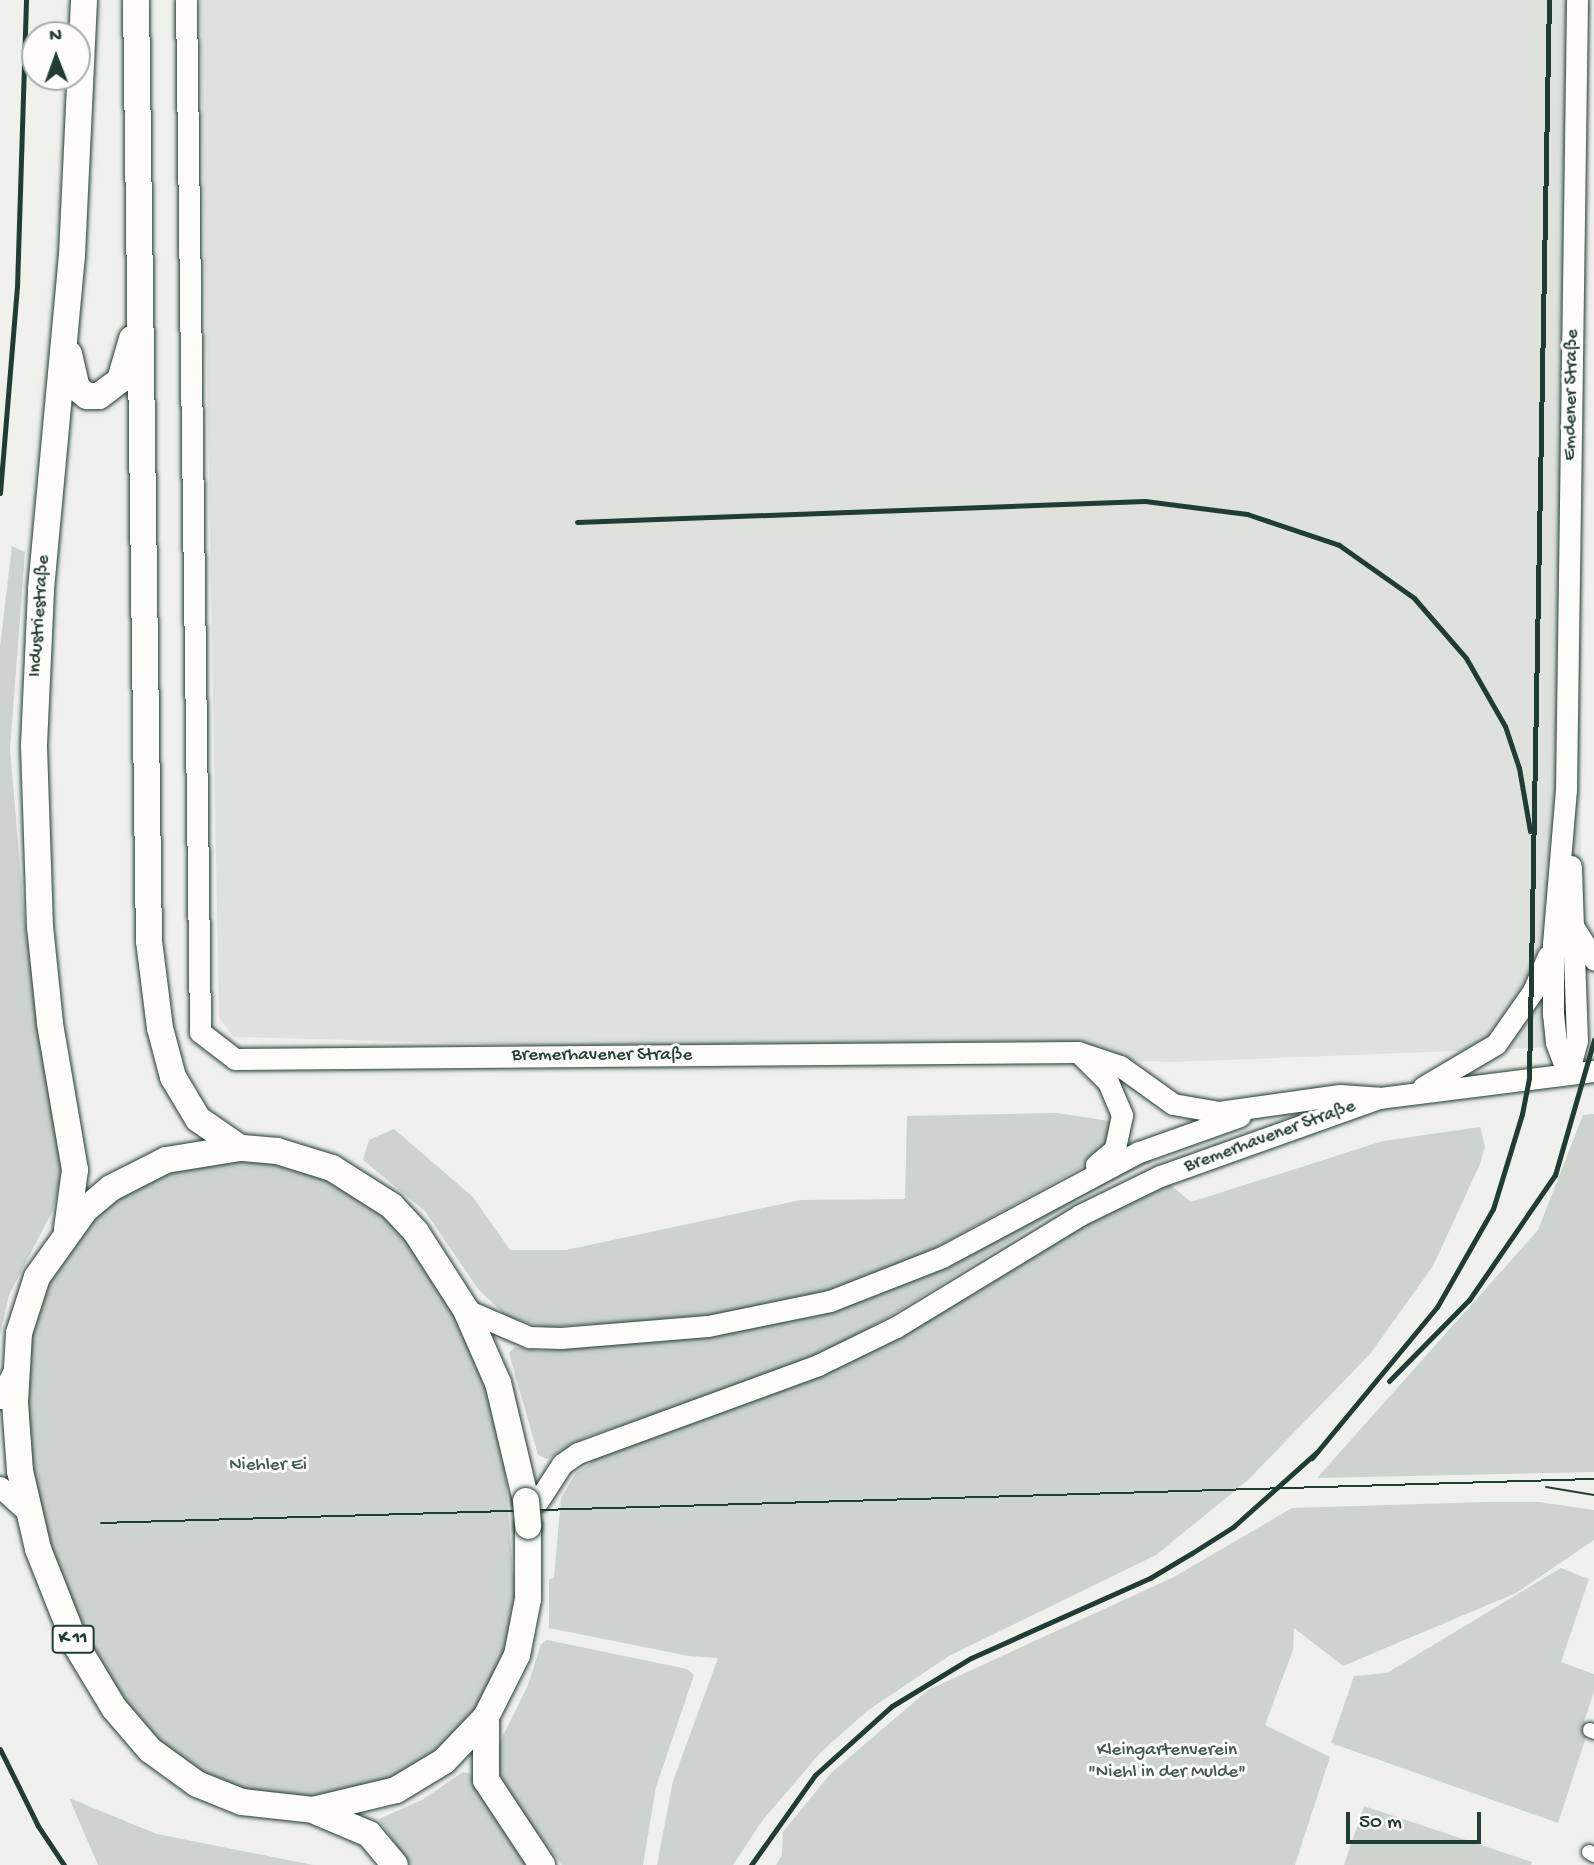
<!DOCTYPE html>
<html>
<head>
<meta charset="utf-8">
<style>
  body { margin:0 }
  #map { position:relative; width:1594px; height:1865px; overflow:hidden; background:#f0f1eb; font-family:"Gochi Hand",sans-serif }
  div>[style] { position:absolute }
  .built>* { inset:0; background:#dfe2dc }
  .green>* { inset:0; background:#cdd3cd }
  .roads { filter:drop-shadow(0 0 2px #1f3d34) drop-shadow(0 0 2px #1f3d34) }
  .street>* { height:14px; margin:-7px; padding:0 7px; transform-origin:7px; border-radius:7px; background:#fdfcf7 }
  .secondary>* { height:21px; margin:-10.5px; padding:0 10.5px; transform-origin:10.5px; border-radius:10.5px; background:#fdfcf7 }
  .highway>* { height:26px; margin:-13px; padding:0 13px; transform-origin:13px; border-radius:13px; background:#fdfcf7 }
  .tram>* { height:2px; margin:-1px; padding:0 1px; transform-origin:1px; border-radius:1px; background:#1f3d34 }
  .rail>* { height:5px; margin:-2.5px; padding:0 2.5px; transform-origin:2.5px; border-radius:2.5px; background:#1f3d34 }
  .bridges { filter:drop-shadow(0 0 2px #1f3d34) drop-shadow(0 0 2px #1f3d34) }
  .highway-bridge>* { height:26px; margin:-13px; padding:0 13px; transform-origin:13px; border-radius:13px; background:#fdfcf7 }
  span { translate:-50% -50%; white-space:nowrap; text-align:center; line-height:1.15; -webkit-text-stroke:6px #fdfcf7; paint-order:stroke }
  .shield-label span { padding:2px 5px; background:#fdfcf7; border:2px solid; border-radius:5px; -webkit-text-stroke-width:0 }
  .shield-label { font-size:18px; color:#1f3d34; font-weight:700 }
  .street-label { font-size:19px; color:#1f3d34 }
  .park-label { font-size:19px; color:#425b53 }
  .north { position:absolute; left:21px; top:21px; width:70px; height:70px; box-sizing:border-box; background:#fdfcf7; border:2px solid #a4b0a9; border-radius:50%; rotate:359deg; font-size:19px; font-weight:700; line-height:28px; text-align:center; color:#1f3d34 }
  .north::after { content:''; display:block; margin:auto; width:24px; height:32px; background:#1f3d34; clip-path:polygon(50% 0,100% 100%,50% 72%,0 100%) }
  .scale { position:absolute; left:1346px; top:1812px; width:135px; height:32px; box-sizing:border-box; border:4px solid #1f3d34; border-top:0; padding-left:9px; font-size:21px; line-height:24px; white-space:nowrap; color:#1f3d34; -webkit-text-stroke:5px #fdfcf7; paint-order:stroke }
</style>
</head>
<body>
<div id="map">
  <div class="built">
    <div style="clip-path:polygon(200px 0,1580px 0,1581px 1046px,1174px 1062px,234px 1037px,219px 1018px)"></div>
  </div>
  <div class="green">
    <div style="clip-path:polygon(12px 546px,25px 552px,10px 749px,25px 924px,62px 1175px,53px 1210px,9px 1295px,0 1335px,0 647px)"></div>
    <div style="clip-path:polygon(1057px 1113px,1117px 1122px,1113px 1136px,1093px 1161px,912px 1261px,805px 1299px,722px 1314px,621px 1323px,544px 1327px,507px 1317px,478px 1289px,425px 1211px,363px 1160px,369px 1140px,394px 1129px,473px 1197px,510px 1250px,566px 1250px,801px 1200px,905px 1199px,907px 1116px)"></div>
    <div style="clip-path:polygon(1594px 1114px,1594px 1472px,1317px 1478px,1538px 1230px,1583px 1115px)"></div>
    <div style="clip-path:polygon(1480px 1127px,1485px 1146px,1480px 1164px,1433px 1266px,1370px 1354px,1248px 1480px,1156px 1555px,949px 1656px,867px 1711px,821px 1752px,762px 1821px,733px 1865px,657px 1865px,673px 1781px,718px 1658px,689px 1656px,549px 1628px,549px 1579px,554px 1578px,561px 1498px,576px 1473px,591px 1463px,590px 1459px,820px 1376px,886px 1343px,1061px 1237px,1169px 1184px,1191px 1202px,1383px 1141px)"></div>
    <div style="clip-path:polygon(1149px 1158px,1152px 1162px,1083px 1196px,848px 1342px,728px 1391px,588px 1436px,547px 1459px,538px 1455px,509px 1353px,515px 1347px,539px 1351px,697px 1338px,822px 1315px,957px 1262px)"></div>
    <div style="clip-path:polygon(269px 1160px,311px 1171px,364px 1198px,402px 1231px,451px 1304px,484px 1374px,504px 1453px,513px 1576px,518px 1578px,507px 1637px,512px 1639px,477px 1712px,433px 1756px,394px 1779px,333px 1797px,264px 1797px,214px 1781px,171px 1755px,138px 1723px,82px 1633px,39px 1513px,27px 1428px,31px 1328px,45px 1286px,80px 1239px,77px 1236px,105px 1207px,153px 1177px,204px 1161px)"></div>
    <div style="clip-path:polygon(1485px 1502px,1539px 1502px,1594px 1510px,1594px 1540px,1516px 1593px,1343px 1666px,1294px 1628px,1293px 1650px,1265px 1725px,1330px 1757px,1295px 1865px,776px 1865px,782px 1855px,783px 1832px,831px 1773px,928px 1690px,1174px 1577px,1292px 1508px)"></div>
    <div style="clip-path:polygon(1561px 1568px,1589px 1579px,1561px 1662px,1594px 1674px,1594px 1692px,1584px 1722px,1590px 1725px,1558px 1823px,1331px 1743px,1354px 1676px,1387px 1673px)"></div>
    <div style="clip-path:polygon(547px 1640px,687px 1669px,694px 1675px,656px 1787px,643px 1865px,562px 1865px,502px 1787px,497px 1748px,528px 1685px,541px 1644px)"></div>
    <div style="clip-path:polygon(463px 1772px,471px 1774px,482px 1797px,533px 1865px,409px 1865px,379px 1819px,422px 1800px)"></div>
    <div style="clip-path:polygon(69px 1798px,157px 1834px,313px 1865px,98px 1865px)"></div>
    <div style="clip-path:polygon(1364px 1806px,1532px 1862px,1531px 1865px,1344px 1865px)"></div>
  </div>
  <div class="roads">
    <div class="street">
      <div style="left:1590px;top:1730px;width:4px;rotate:27deg"></div>
      <div style="left:1589px;top:1852px;width:6px;rotate:31deg"></div>
    </div>
    <div class="secondary">
      <div style="left:186px;top:0;width:1032px;rotate:89.22deg"></div>
      <div style="left:200px;top:1032px;width:44px;rotate:37.6deg"></div>
      <div style="left:235px;top:1059px;width:843px;rotate:-0.48deg"></div>
      <div style="left:1078px;top:1052px;width:44px;rotate:18.4deg"></div>
      <div style="left:1120px;top:1066px;width:65px;rotate:35.6deg"></div>
      <div style="left:1173px;top:1104px;width:47px;rotate:9.9deg"></div>
      <div style="left:1219px;top:1112px;width:122px;rotate:-8deg"></div>
      <div style="left:1340px;top:1095px;width:39px;rotate:4deg"></div>
      <div style="left:1575px;top:929px;width:36px;rotate:58deg"></div>
      <div style="left:1082px;top:1056px;width:37px;rotate:45deg"></div>
      <div style="left:1108px;top:1082px;width:36px;rotate:67deg"></div>
      <div style="left:1122px;top:1115px;width:35px;rotate:102deg"></div>
      <div style="left:1115px;top:1149px;width:25px;rotate:140deg"></div>
      <div style="left:1568px;top:1074px;width:34px;rotate:-111deg"></div>
      <div style="left:1556px;top:1042px;width:28px;rotate:-96deg"></div>
      <div style="left:1553px;top:1014px;width:70px;rotate:-90deg"></div>
      <div style="left:1553px;top:944px;width:155px;rotate:-85.2deg"></div>
      <div style="left:1566px;top:790px;width:790px;rotate:-89.2deg"></div>
      <div style="left:1568px;top:1074px;width:34px;rotate:-75deg"></div>
      <div style="left:1577px;top:1041px;width:175px;rotate:-92deg"></div>
      <div style="left:1423px;top:1087px;width:85px;rotate:-30.5deg"></div>
      <div style="left:1496px;top:1044px;width:65px;rotate:-55.1deg"></div>
      <div style="left:1533px;top:991px;width:38px;rotate:-67deg"></div>
      <div style="left:466px;top:1310px;width:69px;rotate:23.2deg"></div>
      <div style="left:529px;top:1337px;width:32px;rotate:2deg"></div>
      <div style="left:561px;top:1338px;width:147px;rotate:-4.7deg"></div>
      <div style="left:708px;top:1326px;width:125px;rotate:-11.6deg"></div>
      <div style="left:830px;top:1301px;width:120px;rotate:-21.4deg"></div>
      <div style="left:942px;top:1257px;width:223px;rotate:-28.1deg"></div>
      <div style="left:1139px;top:1152px;width:107px;rotate:-19.6deg"></div>
      <div style="left:0;top:1398px;width:34px;rotate:-63deg"></div>
      <div style="left:0;top:1487px;width:38px;rotate:42deg"></div>
      <div style="left:538px;top:1501px;width:44px;rotate:-57deg"></div>
      <div style="left:562px;top:1464px;width:19px;rotate:-35deg"></div>
      <div style="left:578px;top:1453px;width:256px;rotate:-20.1deg"></div>
      <div style="left:818px;top:1365px;width:87px;rotate:-26deg"></div>
      <div style="left:896px;top:1327px;width:215px;rotate:-31.3deg"></div>
      <div style="left:1080px;top:1215px;width:89px;rotate:-26deg"></div>
      <div style="left:1160px;top:1176px;width:232px;rotate:-19.6deg"></div>
      <div style="left:1379px;top:1098px;width:217px;rotate:-7.2deg"></div>
    </div>
    <div class="highway">
      <div style="left:136px;top:0;width:941px;rotate:89.21deg"></div>
      <div style="left:149px;top:941px;width:88px;rotate:82.8deg"></div>
      <div style="left:160px;top:1028px;width:51px;rotate:75.1deg"></div>
      <div style="left:173px;top:1077px;width:49px;rotate:59.2deg"></div>
      <div style="left:198px;top:1119px;width:51px;rotate:34.6deg"></div>
      <div style="left:69px;top:354px;width:35px;rotate:77deg"></div>
      <div style="left:77px;top:388px;width:13px;rotate:39deg"></div>
      <div style="left:87px;top:396px;width:12px"></div>
      <div style="left:99px;top:396px;width:26px;rotate:-37deg"></div>
      <div style="left:120px;top:380px;width:43px;rotate:-73.7deg"></div>
      <div style="left:67px;top:1229px;width:60px;rotate:-82.3deg"></div>
      <div style="left:75px;top:1170px;width:149px;rotate:-99.7deg"></div>
      <div style="left:50px;top:1023px;width:97px;rotate:-95.9deg"></div>
      <div style="left:40px;top:927px;width:182px;rotate:-91.9deg"></div>
      <div style="left:34px;top:745px;width:156px;rotate:-87.4deg"></div>
      <div style="left:41px;top:589px;width:335px;rotate:-84.7deg"></div>
      <div style="left:72px;top:255px;width:255px;rotate:-87.3deg"></div>
      <div style="left:526px;top:1501px;width:121px;rotate:-103.3deg"></div>
      <div style="left:498px;top:1383px;width:80px;rotate:-113.7deg"></div>
      <div style="left:466px;top:1310px;width:93px;rotate:-122.7deg"></div>
      <div style="left:416px;top:1232px;width:35px;rotate:-133deg"></div>
      <div style="left:392px;top:1206px;width:71px;rotate:-147.7deg"></div>
      <div style="left:332px;top:1168px;width:58px;rotate:-162.8deg"></div>
      <div style="left:277px;top:1151px;width:37px;rotate:-175deg"></div>
      <div style="left:240px;top:1148px;width:75px;rotate:170.8deg"></div>
      <div style="left:166px;top:1160px;width:62px;rotate:153deg"></div>
      <div style="left:111px;top:1188px;width:34px;rotate:140deg"></div>
      <div style="left:85px;top:1210px;width:82px;rotate:125.6deg"></div>
      <div style="left:37px;top:1277px;width:59px;rotate:107.8deg"></div>
      <div style="left:19px;top:1333px;width:70px;rotate:93.3deg"></div>
      <div style="left:15px;top:1403px;width:68px;rotate:85.8deg"></div>
      <div style="left:20px;top:1471px;width:80px;rotate:77deg"></div>
      <div style="left:38px;top:1549px;width:103px;rotate:68.4deg"></div>
      <div style="left:76px;top:1645px;width:74px;rotate:58.9deg"></div>
      <div style="left:114px;top:1708px;width:55px;rotate:49.4deg"></div>
      <div style="left:150px;top:1750px;width:58px;rotate:35.9deg"></div>
      <div style="left:197px;top:1784px;width:48px;rotate:21.8deg"></div>
      <div style="left:242px;top:1802px;width:71px;rotate:6.4deg"></div>
      <div style="left:313px;top:1810px;width:85px;rotate:-13.5deg"></div>
      <div style="left:396px;top:1790px;width:56px;rotate:-31.1deg"></div>
      <div style="left:444px;top:1761px;width:61px;rotate:-46.3deg"></div>
      <div style="left:486px;top:1717px;width:69px;rotate:-63.4deg"></div>
      <div style="left:517px;top:1655px;width:57px;rotate:-78.9deg"></div>
      <div style="left:528px;top:1599px;width:73px;rotate:-90deg"></div>
      <div style="left:486px;top:1717px;width:63px;rotate:90deg"></div>
      <div style="left:486px;top:1780px;width:102px;rotate:56.6deg"></div>
      <div style="left:315px;top:1811px;width:59px;rotate:23.1deg"></div>
      <div style="left:369px;top:1834px;width:40px;rotate:50deg"></div>
    </div>
  </div>
  <div class="tram">
    <div style="left:1546px;top:1487px;width:49px;rotate:9.5deg"></div>
    <div style="left:101px;top:1523px;width:1494px;rotate:-1.69deg"></div>
  </div>
  <div class="rail">
    <div style="left:0;top:493px;width:207px;rotate:-85.3deg"></div>
    <div style="left:17px;top:287px;width:287px;rotate:-88.2deg"></div>
    <div style="left:577px;top:522px;width:568px;rotate:-2.12deg"></div>
    <div style="left:1145px;top:501px;width:103px;rotate:7.3deg"></div>
    <div style="left:1247px;top:514px;width:97px;rotate:18.6deg"></div>
    <div style="left:1339px;top:545px;width:92px;rotate:35.2deg"></div>
    <div style="left:1414px;top:598px;width:79px;rotate:49.1deg"></div>
    <div style="left:1466px;top:658px;width:78px;rotate:60.2deg"></div>
    <div style="left:1505px;top:726px;width:44px;rotate:71.6deg"></div>
    <div style="left:1519px;top:768px;width:64px;rotate:80.1deg"></div>
    <div style="left:1389px;top:1381px;width:114px;rotate:-45.4deg"></div>
    <div style="left:1469px;top:1300px;width:152px;rotate:-55.5deg"></div>
    <div style="left:1555px;top:1175px;width:141px;rotate:-73.9deg"></div>
    <div style="left:1312px;top:1458px;width:196px;rotate:-50.4deg"></div>
    <div style="left:1437px;top:1307px;width:113px;rotate:-60.3deg"></div>
    <div style="left:1493px;top:1209px;width:99px;rotate:-73deg"></div>
    <div style="left:1522px;top:1114px;width:37px;rotate:-79deg"></div>
    <div style="left:1529px;top:1078px;width:1078px;rotate:-88.94deg"></div>
    <div style="left:0;top:1749px;width:86px;rotate:63.7deg"></div>
    <div style="left:38px;top:1826px;width:47px;rotate:56.3deg"></div>
    <div style="left:751px;top:1865px;width:110px;rotate:-54.6deg"></div>
    <div style="left:815px;top:1775px;width:103px;rotate:-41.9deg"></div>
    <div style="left:892px;top:1706px;width:92px;rotate:-31.3deg"></div>
    <div style="left:971px;top:1658px;width:196px;rotate:-24.1deg"></div>
    <div style="left:1150px;top:1578px;width:49px;rotate:-30.8deg"></div>
    <div style="left:1192px;top:1553px;width:49px;rotate:-32.4deg"></div>
    <div style="left:1233px;top:1527px;width:113px;rotate:-41.8deg"></div>
  </div>
  <div class="bridges">
    <div class="highway-bridge">
      <div style="left:526px;top:1501px;width:25px;rotate:85deg"></div>
    </div>
  </div>
  <div class="shield-label">
    <span style="left:73px;top:1639px">K 11</span>
  </div>
  <div class="street-label">
    <span style="left:1572px;top:395px;rotate:-89deg">Emdener Straße</span>
    <span style="left:40px;top:616px;rotate:-86deg">Industriestraße</span>
    <span style="left:602px;top:1056px">Bremerhavener Straße</span>
    <span style="left:1270px;top:1137px;rotate:-20deg">Bremerhavener Straße</span>
  </div>
  <div class="park-label">
    <span style="left:268px;top:1466px">Niehler Ei</span>
    <span style="left:1167px;top:1762px">Kleingartenverein<br>"Niehl in der Mulde"</span>
  </div>
  <div class="north">N</div>
  <div class="scale">50 m</div>
</div>
</body>
</html>
